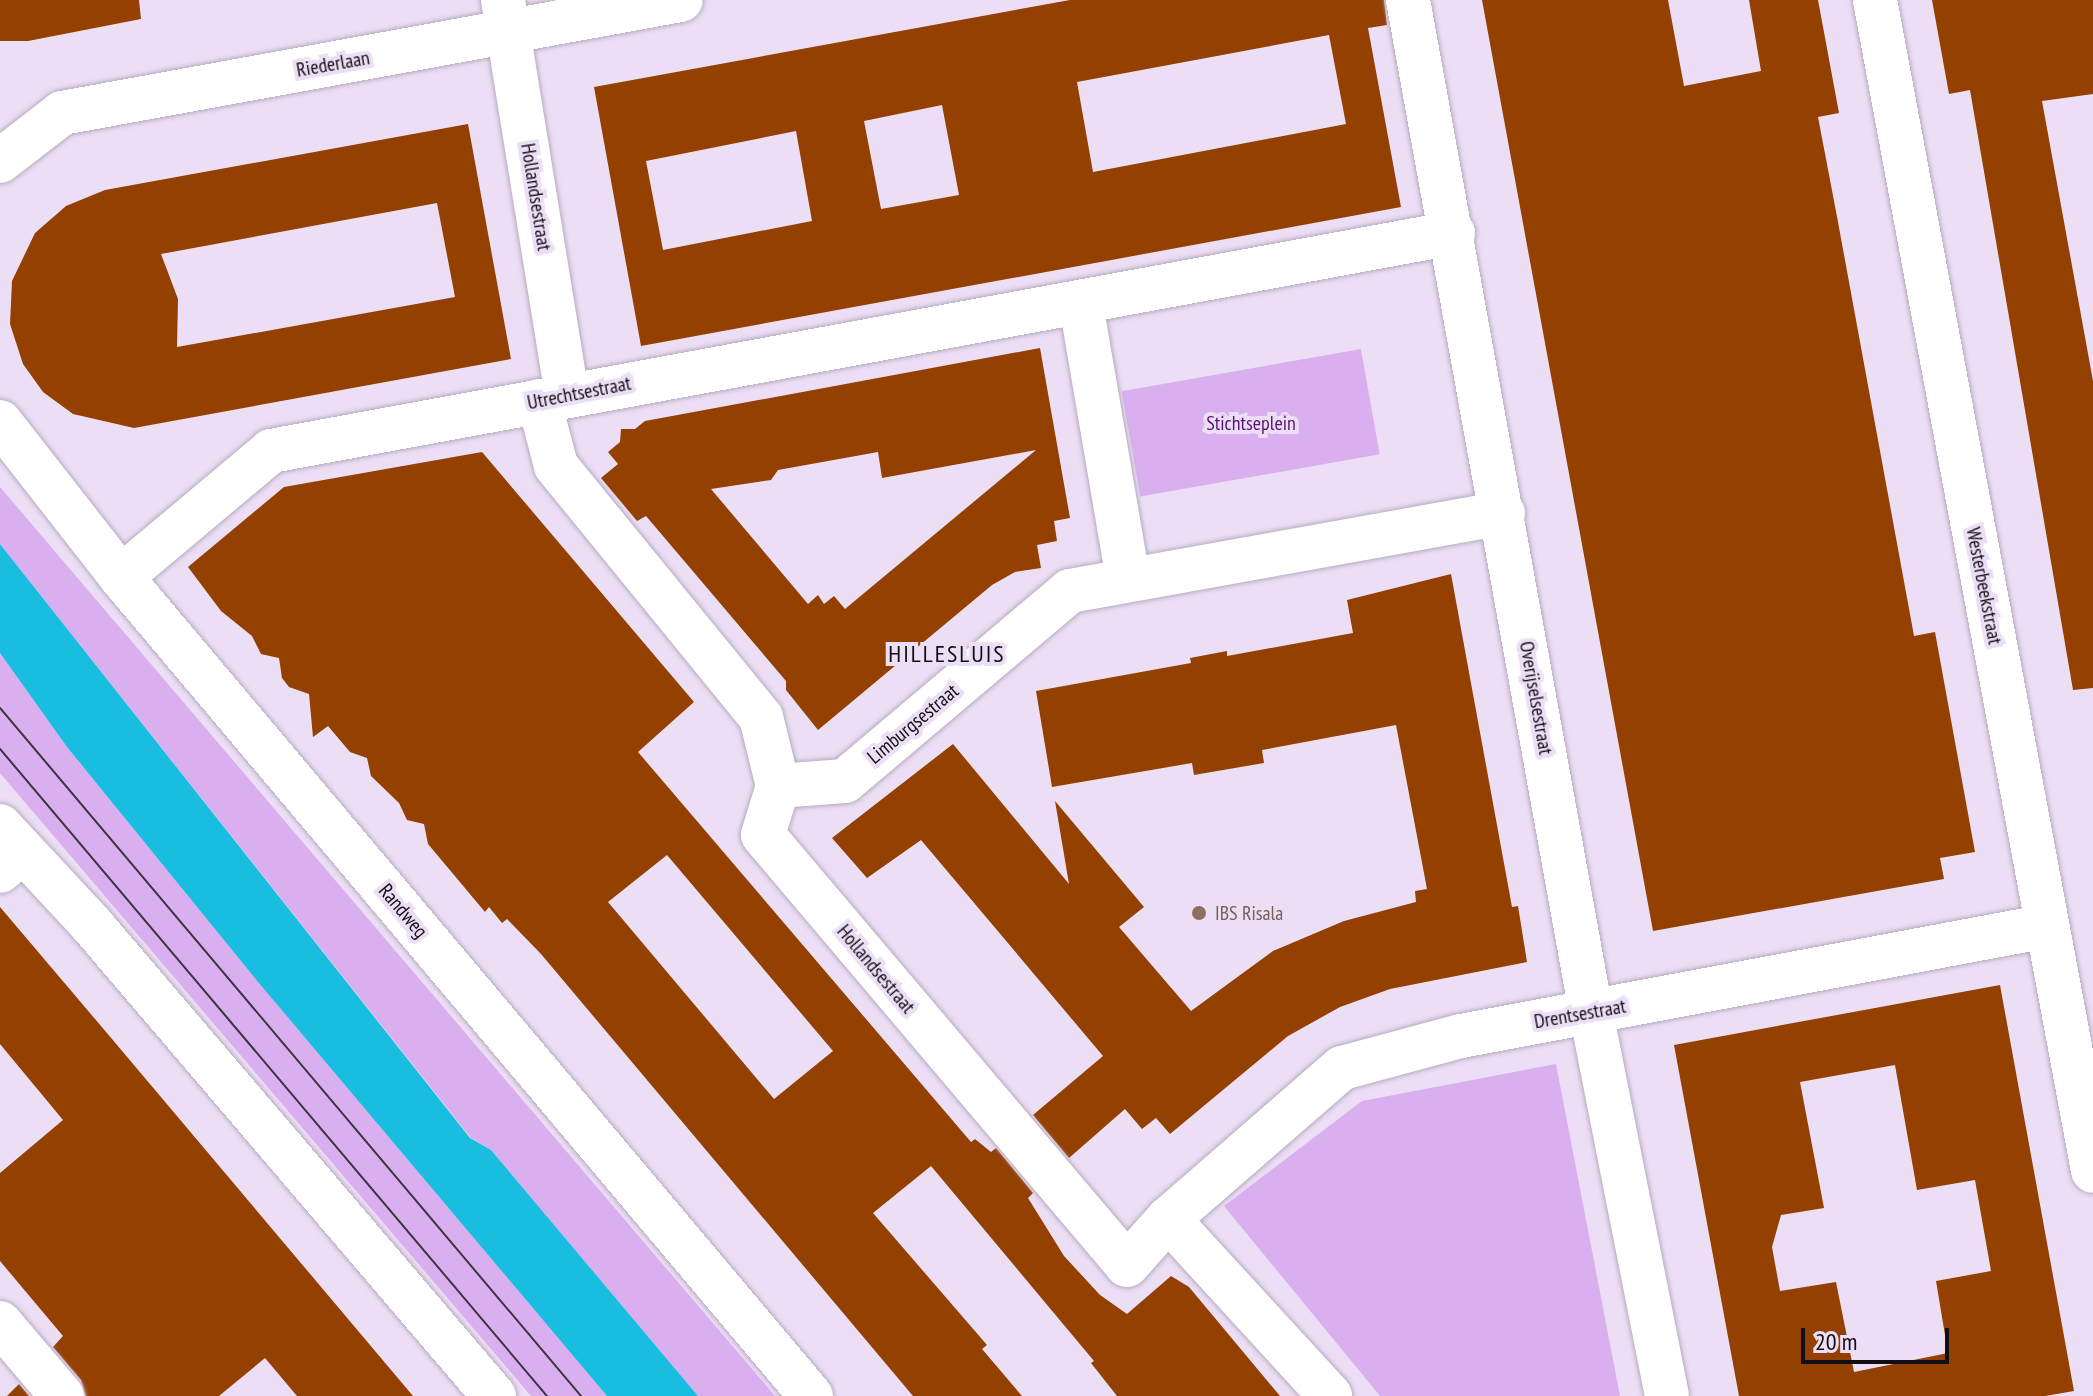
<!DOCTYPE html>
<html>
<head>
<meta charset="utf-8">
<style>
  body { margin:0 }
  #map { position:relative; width:2093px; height:1396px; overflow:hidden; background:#ecdef4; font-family:"PT Sans Narrow",sans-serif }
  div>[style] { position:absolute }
  .green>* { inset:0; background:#daaff0; transform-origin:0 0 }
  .water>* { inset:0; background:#18bde0 }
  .building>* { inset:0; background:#934000 }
  .roads { filter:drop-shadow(0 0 2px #b8aac0) drop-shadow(0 0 2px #b8aac0) }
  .street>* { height:44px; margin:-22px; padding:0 22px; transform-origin:22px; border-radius:22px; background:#fff }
  .secondary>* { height:44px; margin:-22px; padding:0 22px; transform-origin:22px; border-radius:22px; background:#fff }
  .tram>* { height:2px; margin:-1px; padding:0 1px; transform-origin:1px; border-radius:1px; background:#3c3540 }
  .dots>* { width:22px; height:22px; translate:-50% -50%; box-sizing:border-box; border:4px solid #ecdef4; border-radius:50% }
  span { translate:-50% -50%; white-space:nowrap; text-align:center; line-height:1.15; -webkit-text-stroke:8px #ecdef4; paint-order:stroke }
  .street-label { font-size:20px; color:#130e16 }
  .park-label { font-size:20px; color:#5a1175 }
  .education-label { font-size:20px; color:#785e54 }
  .left { translate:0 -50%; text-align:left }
  .quarter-label { font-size:24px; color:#130e16; letter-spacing:2px }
  .scale { position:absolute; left:1801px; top:1328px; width:148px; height:36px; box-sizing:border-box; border:4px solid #130e16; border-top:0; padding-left:10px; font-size:24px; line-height:28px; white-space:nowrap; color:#130e16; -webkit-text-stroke:6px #ecdef4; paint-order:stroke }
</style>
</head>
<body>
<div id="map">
  <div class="green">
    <div style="left:1361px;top:349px;width:107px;height:243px;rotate:80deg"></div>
    <div style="clip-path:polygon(0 487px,775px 1396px,698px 1396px,491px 1150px,471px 1138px,0 544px)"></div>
    <div style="clip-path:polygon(0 653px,67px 747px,258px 982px,607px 1396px,531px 1396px,0 773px)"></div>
    <div style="clip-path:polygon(1556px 1064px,1620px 1396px,1380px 1396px,1224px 1206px,1362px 1101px)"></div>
  </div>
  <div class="water">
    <div style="clip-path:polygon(0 544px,470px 1138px,491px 1150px,698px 1396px,607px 1396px,258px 982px,67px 747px,0 653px)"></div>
  </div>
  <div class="building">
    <div style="clip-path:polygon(0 0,139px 0,141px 19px,28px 41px,0 41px)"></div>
    <div style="clip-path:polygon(evenodd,1070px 0,1384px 0,1387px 25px,1368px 28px,1401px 207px,641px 346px,594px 87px,1070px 0,1329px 35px,1346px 124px,1093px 172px,1077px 82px,1329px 35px,1070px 0,942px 105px,959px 195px,881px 209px,864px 121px,942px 105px,1070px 0,796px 131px,812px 221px,663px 250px,646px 161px,796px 131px)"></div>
    <div style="clip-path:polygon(1482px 0,1668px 0,1684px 86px,1761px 71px,1749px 0,1818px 0,1839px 113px,1818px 117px,1838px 222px,1914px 636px,1935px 632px,1975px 852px,1940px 858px,1944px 879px,1653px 931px)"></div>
    <div style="clip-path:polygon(1932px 0,2093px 0,2093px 94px,2042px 101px,2093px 381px,2093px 688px,2073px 690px,1970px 90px,1949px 94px)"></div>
    <div style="clip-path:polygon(evenodd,468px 124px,511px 359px,134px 428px,73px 414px,43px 392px,23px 364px,10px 324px,12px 281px,35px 233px,66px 206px,105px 190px,468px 124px,437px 203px,455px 297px,177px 347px,178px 299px,161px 254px,437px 203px)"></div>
    <div style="clip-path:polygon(evenodd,1040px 348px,1070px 518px,1054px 521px,1057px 541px,1037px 545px,1041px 568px,1015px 572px,992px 585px,818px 730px,786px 690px,786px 681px,646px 516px,637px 521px,601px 478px,618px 464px,608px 452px,620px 442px,621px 429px,635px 429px,645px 421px,1040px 348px,1036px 450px,845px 609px,834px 596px,824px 604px,818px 595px,808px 604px,711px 489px,771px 480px,778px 470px,878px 452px,882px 478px,1036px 450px)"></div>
    <div style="clip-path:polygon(evenodd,482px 452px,694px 702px,638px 752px,971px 1142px,975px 1139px,991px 1152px,996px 1148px,1033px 1193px,1028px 1198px,1064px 1256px,1100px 1295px,1127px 1314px,1171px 1276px,1189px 1287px,1280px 1396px,1117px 1396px,1091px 1363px,1094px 1361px,931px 1166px,873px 1213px,987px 1345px,982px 1349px,1022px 1396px,913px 1396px,541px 954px,507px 919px,502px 923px,489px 907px,485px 912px,428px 844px,424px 824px,407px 820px,399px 803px,371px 776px,367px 758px,350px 752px,328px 726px,313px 737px,309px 694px,289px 687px,282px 678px,279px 658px,261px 654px,252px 636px,221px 611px,188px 567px,284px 487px,482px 452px,667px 855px,833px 1051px,774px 1099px,608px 902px,667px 855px)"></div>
    <div style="clip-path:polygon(1451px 574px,1512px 907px,1518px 906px,1527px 962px,1390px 989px,1340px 1007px,1288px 1036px,1170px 1134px,1156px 1118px,1142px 1129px,1125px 1109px,1069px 1158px,1033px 1115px,1103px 1056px,921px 840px,867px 878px,832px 838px,953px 744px,1069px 884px,1055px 801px,1144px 907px,1119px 927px,1191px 1011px,1273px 951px,1344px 921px,1416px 902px,1415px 891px,1427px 889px,1396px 725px,1262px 750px,1264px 763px,1194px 775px,1192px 763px,1052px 787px,1036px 691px,1191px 663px,1190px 658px,1227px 651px,1227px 656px,1353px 633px,1347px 600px)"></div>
    <div style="clip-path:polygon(0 907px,112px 1039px,413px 1396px,297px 1396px,265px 1358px,219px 1396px,86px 1396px,81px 1380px,53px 1347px,63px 1336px,0 1261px,0 1173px,63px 1120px,0 1044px)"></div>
    <div style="clip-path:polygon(evenodd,2000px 985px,2074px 1391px,2045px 1396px,1739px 1396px,1674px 1045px,2000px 985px,1895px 1065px,1917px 1190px,1975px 1180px,1991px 1271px,1936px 1281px,1948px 1353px,1854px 1372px,1836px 1282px,1780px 1291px,1772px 1247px,1781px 1215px,1824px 1208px,1800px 1082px,1895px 1065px)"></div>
    <div style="clip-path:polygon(19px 1384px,29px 1396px,7px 1396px)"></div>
  </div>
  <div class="roads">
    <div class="street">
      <div style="left:503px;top:0;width:398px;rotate:80.8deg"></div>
      <div style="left:1408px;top:0;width:1028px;rotate:79.75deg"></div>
      <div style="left:1591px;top:1012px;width:391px;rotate:78.8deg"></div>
      <div style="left:1875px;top:0;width:1191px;rotate:79.45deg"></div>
      <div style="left:0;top:161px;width:78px;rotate:-37.7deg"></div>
      <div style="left:62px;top:113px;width:629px;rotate:-10.35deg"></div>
      <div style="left:1081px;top:304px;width:279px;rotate:80.3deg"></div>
      <div style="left:539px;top:401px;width:67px;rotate:75.3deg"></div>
      <div style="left:556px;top:466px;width:324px;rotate:50.8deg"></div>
      <div style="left:761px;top:717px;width:71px;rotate:76.2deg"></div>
      <div style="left:778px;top:786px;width:51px;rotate:107deg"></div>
      <div style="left:763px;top:835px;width:563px;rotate:49.75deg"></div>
      <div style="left:1127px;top:1265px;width:62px;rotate:-48.3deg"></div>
      <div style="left:1168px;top:1219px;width:240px;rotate:47.5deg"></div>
      <div style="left:121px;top:577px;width:196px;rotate:-40deg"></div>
      <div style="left:271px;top:451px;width:1202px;rotate:-10.45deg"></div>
      <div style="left:778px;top:786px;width:67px;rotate:-4.3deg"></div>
      <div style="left:845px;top:781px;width:294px;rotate:-40.2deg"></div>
      <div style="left:1070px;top:591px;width:440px;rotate:-10.2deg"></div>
      <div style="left:0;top:871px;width:29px;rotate:-41deg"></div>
      <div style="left:1168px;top:1219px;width:230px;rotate:-41deg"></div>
      <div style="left:1342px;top:1068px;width:123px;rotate:-15.1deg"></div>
      <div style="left:1461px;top:1036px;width:596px;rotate:-10.63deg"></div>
      <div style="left:0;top:1323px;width:96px;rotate:49.7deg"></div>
    </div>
    <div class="secondary">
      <div style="left:0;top:422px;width:197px;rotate:52deg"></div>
      <div style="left:121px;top:577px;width:1071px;rotate:49.89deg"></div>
      <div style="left:0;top:826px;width:134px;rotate:47.1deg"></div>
      <div style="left:91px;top:924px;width:621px;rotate:49.51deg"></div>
    </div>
  </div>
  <div class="tram">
    <div style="left:0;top:708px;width:901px;rotate:49.82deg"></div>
    <div style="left:0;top:749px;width:847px;rotate:49.79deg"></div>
  </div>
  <div class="dots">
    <div style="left:1199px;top:913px;background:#8d6e63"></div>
  </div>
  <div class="street-label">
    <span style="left:333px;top:64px;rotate:-10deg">Riederlaan</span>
    <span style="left:536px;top:197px;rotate:81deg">Hollandsestraat</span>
    <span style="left:579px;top:393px;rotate:-11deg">Utrechtsestraat</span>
    <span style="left:1984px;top:586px;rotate:79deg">Westerbeekstraat</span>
    <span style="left:1536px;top:698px;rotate:80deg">Overijselsestraat</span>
    <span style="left:913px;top:724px;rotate:-40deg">Limburgsestraat</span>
    <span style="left:403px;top:911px;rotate:50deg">Randweg</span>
    <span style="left:876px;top:969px;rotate:50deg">Hollandsestraat</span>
    <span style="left:1580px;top:1014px;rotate:-10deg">Drentsestraat</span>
  </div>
  <div class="park-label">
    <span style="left:1251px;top:423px">Stichtseplein</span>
  </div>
  <div class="education-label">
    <span class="left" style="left:1215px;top:913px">IBS Risala</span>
  </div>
  <div class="quarter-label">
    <span style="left:947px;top:654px">HILLESLUIS</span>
  </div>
  <div class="scale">20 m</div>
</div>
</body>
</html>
